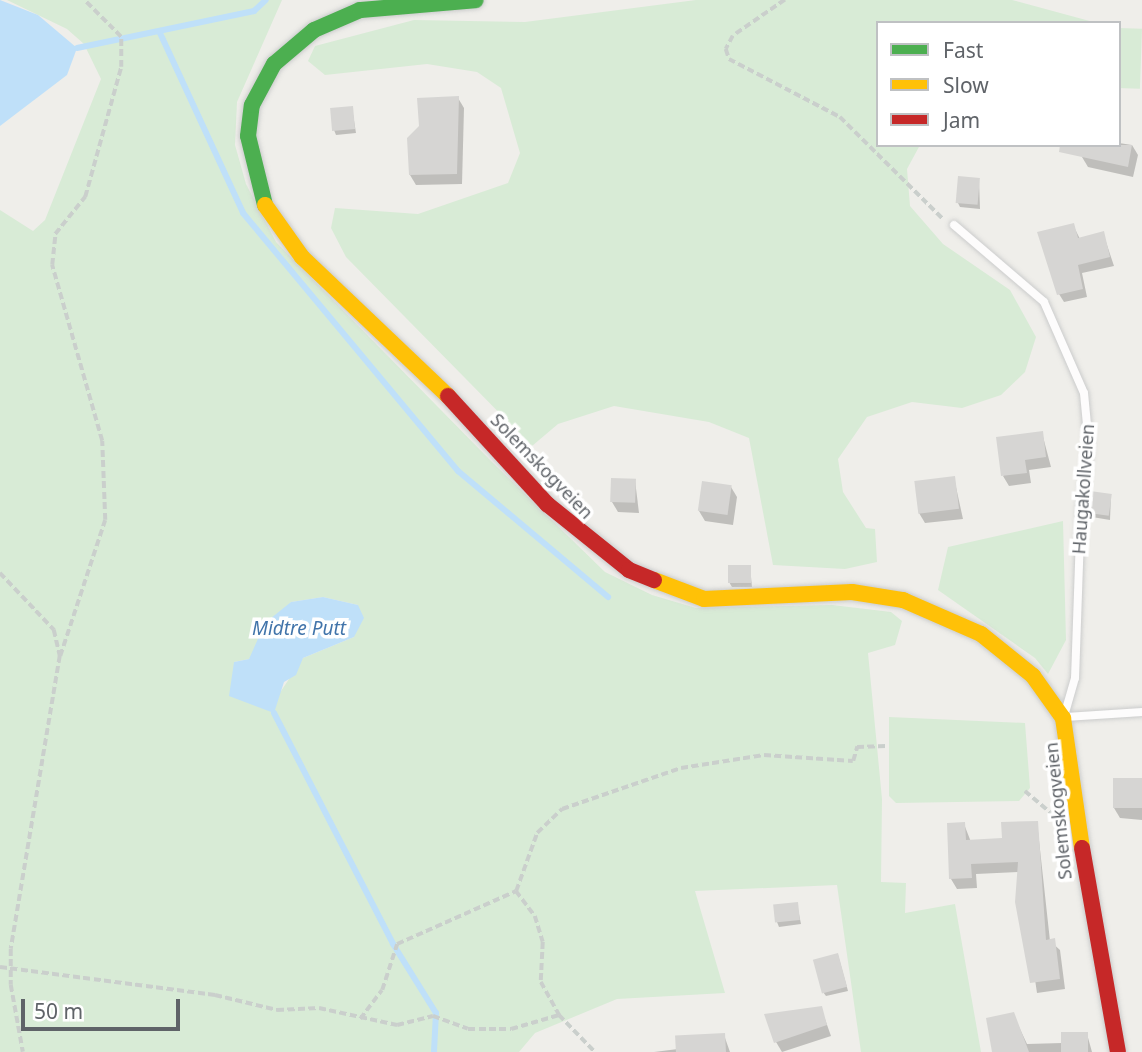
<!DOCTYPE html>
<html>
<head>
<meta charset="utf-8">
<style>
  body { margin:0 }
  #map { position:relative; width:1142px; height:1052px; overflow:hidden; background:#efeeea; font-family:"Noto Sans",sans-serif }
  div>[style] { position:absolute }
  .green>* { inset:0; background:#d8ebd6; transform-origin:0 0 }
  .water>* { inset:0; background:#bfe0f9 }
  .shadow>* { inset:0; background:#0003 }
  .stream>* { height:6px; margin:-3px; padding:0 3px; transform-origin:3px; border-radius:3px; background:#bfe0f9 }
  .building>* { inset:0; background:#d6d5d3; transform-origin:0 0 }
  .path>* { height:3.5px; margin-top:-1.75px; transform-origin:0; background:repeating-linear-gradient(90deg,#cacfcc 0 7px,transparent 0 10.5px) }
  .roads { filter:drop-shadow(0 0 2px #cbcccc) drop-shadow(0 0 2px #cbcccc) }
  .lane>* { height:8px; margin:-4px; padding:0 4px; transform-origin:4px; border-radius:4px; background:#fdfcfc }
  .fast>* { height:16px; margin:-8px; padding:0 8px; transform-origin:8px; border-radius:8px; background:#4caf50 }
  .slow>* { height:16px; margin:-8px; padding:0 8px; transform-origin:8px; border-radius:8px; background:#ffc107 }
  .jam>* { height:16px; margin:-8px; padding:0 8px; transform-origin:8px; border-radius:8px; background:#c62828 }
  span { translate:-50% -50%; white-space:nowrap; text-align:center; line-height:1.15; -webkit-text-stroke:7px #fff; paint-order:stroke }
  .street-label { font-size:18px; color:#5f6368 }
  .water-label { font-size:19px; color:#4174aa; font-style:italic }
  .legend { position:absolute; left:876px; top:21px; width:245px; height:126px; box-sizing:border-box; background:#fff; border:2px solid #bfc1c3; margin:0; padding:9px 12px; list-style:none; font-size:21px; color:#5f6368 }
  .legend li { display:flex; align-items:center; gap:14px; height:35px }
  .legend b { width:35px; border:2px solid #bfc1c3 }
  .scale { position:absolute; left:21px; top:999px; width:159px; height:32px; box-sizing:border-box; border:4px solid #5f6368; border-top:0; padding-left:9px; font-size:21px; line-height:24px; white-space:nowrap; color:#5f6368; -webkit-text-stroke:5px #fff; paint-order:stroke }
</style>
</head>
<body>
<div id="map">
  <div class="green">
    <div style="clip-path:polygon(evenodd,7px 0,282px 0,237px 102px,235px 145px,246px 184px,276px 242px,491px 461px,605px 572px,652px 595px,696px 608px,832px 605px,891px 612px,902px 621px,895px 645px,868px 653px,882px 799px,881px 882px,906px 883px,905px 913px,955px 904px,981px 1052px,861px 1052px,837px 885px,695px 891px,725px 993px,617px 999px,535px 1033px,519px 1052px,0 1052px,0 210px,33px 231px,45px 220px,101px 79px,84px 44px,67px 29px,7px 0,323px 597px,358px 605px,354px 637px,303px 658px,277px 697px,234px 662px,249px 659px,291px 602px,323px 597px)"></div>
    <div style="clip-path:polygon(696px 0,1012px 0,1097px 23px,878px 23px,878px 145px,920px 145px,907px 169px,910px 206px,943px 244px,1010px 290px,1036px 337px,1025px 372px,1001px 395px,962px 408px,912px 402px,867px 417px,838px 459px,843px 492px,866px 528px,875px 529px,877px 562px,845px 569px,773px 565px,749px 438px,709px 422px,614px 406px,558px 424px,532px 446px,346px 257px,331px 228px,335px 208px,418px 214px,508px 183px,520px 153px,501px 88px,477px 72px,427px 64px,325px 75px,308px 61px,315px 46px,414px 20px,525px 22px)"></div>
    <div style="left:1119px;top:28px;width:23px;height:60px;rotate:2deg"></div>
    <div style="clip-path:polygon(1063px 521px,1066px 640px,1048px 674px,1035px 658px,938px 590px,948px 547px)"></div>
    <div style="clip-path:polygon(889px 717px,1025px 723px,1030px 788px,1019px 801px,896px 803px,889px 796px)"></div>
  </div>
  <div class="water">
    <div style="clip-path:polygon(0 0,38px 15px,77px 48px,67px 75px,0 126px)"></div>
    <div style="clip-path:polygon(323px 597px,358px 605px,364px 618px,354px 637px,303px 658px,296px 675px,284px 682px,274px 713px,229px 696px,234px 662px,249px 659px,265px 623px,291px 602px)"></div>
  </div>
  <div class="shadow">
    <div style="clip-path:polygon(458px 98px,464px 108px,462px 184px,416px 185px,410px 175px)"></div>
    <div style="clip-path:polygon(352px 108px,356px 133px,336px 135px,334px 130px)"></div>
    <div style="clip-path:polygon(1119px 143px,1132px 145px,1138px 155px,1133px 177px,1088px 167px,1082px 157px)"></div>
    <div style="clip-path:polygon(979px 180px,980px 209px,960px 207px,958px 203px)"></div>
    <div style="clip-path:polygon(1073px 225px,1080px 239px,1103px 233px,1114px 266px,1082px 273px,1087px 297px,1064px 302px,1059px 294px)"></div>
    <div style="clip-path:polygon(1042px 433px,1051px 467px,1029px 470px,1031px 483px,1009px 486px,1003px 476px)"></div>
    <div style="clip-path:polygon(954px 478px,963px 519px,925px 523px,919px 513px)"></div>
    <div style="clip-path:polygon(635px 480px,639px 513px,618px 512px,612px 502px)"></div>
    <div style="clip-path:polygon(731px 487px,737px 497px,733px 525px,705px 521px,699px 511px)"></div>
    <div style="clip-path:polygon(1111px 495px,1110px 520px,1092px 517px,1089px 512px)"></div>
    <div style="clip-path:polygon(750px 567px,752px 587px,732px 587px,729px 582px)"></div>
    <div style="clip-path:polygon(1142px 780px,1142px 820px,1120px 818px,1114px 808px)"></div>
    <div style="clip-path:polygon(1037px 822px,1050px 941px,1060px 950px,1065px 989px,1037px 993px,1019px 872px,976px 874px,977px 888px,957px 889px,951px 879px,964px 824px,971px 842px,1004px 840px)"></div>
    <div style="clip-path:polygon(797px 904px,801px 924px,779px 927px,777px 922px)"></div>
    <div style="clip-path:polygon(838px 955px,848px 991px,826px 996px,823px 992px)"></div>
    <div style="clip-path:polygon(821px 1008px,831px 1036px,782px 1052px,776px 1042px)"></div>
    <div style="clip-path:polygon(1013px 1014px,1027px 1044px,1062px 1043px,1087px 1034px,1092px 1052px,994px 1052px)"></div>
    <div style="clip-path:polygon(724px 1035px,730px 1052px,654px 1052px,678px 1049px)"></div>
  </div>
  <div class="stream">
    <div style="left:160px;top:33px;width:198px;rotate:65.2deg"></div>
    <div style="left:243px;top:213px;width:336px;rotate:50.2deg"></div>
    <div style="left:458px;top:471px;width:196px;rotate:40deg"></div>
    <div style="left:77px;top:48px;width:181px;rotate:-11.8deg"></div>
    <div style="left:254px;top:11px;width:16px;rotate:-43deg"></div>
    <div style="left:274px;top:713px;width:260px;rotate:62.7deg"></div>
    <div style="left:393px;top:944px;width:81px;rotate:58.1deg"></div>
    <div style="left:436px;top:1013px;width:39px;rotate:93deg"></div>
  </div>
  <div class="building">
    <div style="clip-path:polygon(459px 96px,457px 174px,409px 175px,407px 138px,419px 126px,417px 98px)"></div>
    <div style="left:353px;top:106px;width:23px;height:23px;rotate:85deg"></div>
    <div style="clip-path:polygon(1060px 145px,1132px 145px,1128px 167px,1059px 152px)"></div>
    <div style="left:958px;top:176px;width:22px;height:27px;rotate:5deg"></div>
    <div style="clip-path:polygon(1074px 223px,1078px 238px,1104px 231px,1110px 257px,1078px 265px,1083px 289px,1057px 295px,1037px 232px)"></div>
    <div style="clip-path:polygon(1043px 431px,1046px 457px,1025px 460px,1027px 473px,1001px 476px,996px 437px)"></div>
    <div style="left:955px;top:476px;width:33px;height:41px;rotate:83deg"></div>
    <div style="left:611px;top:478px;width:25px;height:24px;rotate:2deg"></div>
    <div style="left:702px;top:481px;width:30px;height:30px;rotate:8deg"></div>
    <div style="left:1090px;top:491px;width:22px;height:22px;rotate:8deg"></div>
    <div style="left:728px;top:565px;width:23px;height:18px"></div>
    <div style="left:1113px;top:778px;width:29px;height:30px"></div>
    <div style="clip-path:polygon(1038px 821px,1046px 940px,1055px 938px,1060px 979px,1030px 983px,1015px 902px,1018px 862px,971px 864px,972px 878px,949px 879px,947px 823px,965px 822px,966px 840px,1002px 838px,1001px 822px)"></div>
    <div style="left:798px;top:902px;width:18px;height:25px;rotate:84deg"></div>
    <div style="left:838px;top:953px;width:35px;height:26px;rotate:75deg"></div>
    <div style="clip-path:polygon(822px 1006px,827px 1025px,774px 1043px,764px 1014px)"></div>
    <div style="clip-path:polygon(1014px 1012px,1029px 1052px,992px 1052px,986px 1018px)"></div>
    <div style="left:1061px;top:1032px;width:27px;height:20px"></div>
    <div style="left:725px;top:1033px;width:19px;height:50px;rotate:87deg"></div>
  </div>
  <div class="path">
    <div style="left:785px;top:0;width:63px;rotate:145.3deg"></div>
    <div style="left:733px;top:36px;width:15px;rotate:118deg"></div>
    <div style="left:726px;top:49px;width:10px;rotate:73deg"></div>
    <div style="left:729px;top:59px;width:125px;rotate:27.6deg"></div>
    <div style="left:840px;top:117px;width:144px;rotate:44.7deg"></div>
    <div style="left:0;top:573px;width:79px;rotate:46.5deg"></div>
    <div style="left:54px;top:630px;width:27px;rotate:77deg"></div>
    <div style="left:60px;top:656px;width:297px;rotate:99.5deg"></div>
    <div style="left:11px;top:949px;width:36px;rotate:90deg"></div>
    <div style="left:11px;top:985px;width:68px;rotate:79.8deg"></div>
    <div style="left:60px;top:656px;width:143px;rotate:-71.7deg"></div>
    <div style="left:105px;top:520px;width:79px;rotate:-92.2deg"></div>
    <div style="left:102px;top:441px;width:183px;rotate:-105.9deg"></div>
    <div style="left:52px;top:265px;width:31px;rotate:-84deg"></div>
    <div style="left:55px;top:234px;width:48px;rotate:-51deg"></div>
    <div style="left:85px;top:197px;width:135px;rotate:-74.5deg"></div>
    <div style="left:121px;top:67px;width:30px;rotate:-90deg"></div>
    <div style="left:121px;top:37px;width:52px;rotate:-135deg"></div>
    <div style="left:1025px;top:791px;width:42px;rotate:40.2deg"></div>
    <div style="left:516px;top:891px;width:31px;rotate:53deg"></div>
    <div style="left:535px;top:916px;width:27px;rotate:73deg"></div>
    <div style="left:543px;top:942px;width:40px;rotate:92.9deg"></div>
    <div style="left:541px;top:982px;width:38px;rotate:61deg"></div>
    <div style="left:0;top:967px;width:217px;rotate:7.4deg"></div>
    <div style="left:215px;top:995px;width:64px;rotate:13.6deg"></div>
    <div style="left:277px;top:1010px;width:42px;rotate:-2.7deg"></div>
    <div style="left:319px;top:1008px;width:80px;rotate:12.3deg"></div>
    <div style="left:397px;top:1025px;width:37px;rotate:-14deg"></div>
    <div style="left:433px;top:1016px;width:37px;rotate:20deg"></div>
    <div style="left:468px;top:1029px;width:43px"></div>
    <div style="left:511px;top:1029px;width:50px;rotate:-16.3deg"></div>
    <div style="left:559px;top:1015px;width:52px;rotate:45.8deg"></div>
    <div style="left:360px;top:1019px;width:36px;rotate:-53deg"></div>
    <div style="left:382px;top:990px;width:48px;rotate:-71.9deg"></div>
    <div style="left:397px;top:944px;width:130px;rotate:-24deg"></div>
    <div style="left:516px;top:891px;width:62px;rotate:-70.1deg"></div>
    <div style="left:537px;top:833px;width:35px;rotate:-44deg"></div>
    <div style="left:562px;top:809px;width:126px;rotate:-19deg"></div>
    <div style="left:681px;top:768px;width:84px;rotate:-8.9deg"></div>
    <div style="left:764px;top:755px;width:89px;rotate:3.9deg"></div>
    <div style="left:853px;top:761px;width:15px;rotate:-74deg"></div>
    <div style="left:857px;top:747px;width:29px;rotate:-2deg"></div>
  </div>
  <div class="roads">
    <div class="lane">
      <div style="left:954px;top:225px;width:118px;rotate:40.5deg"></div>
      <div style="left:1044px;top:302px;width:99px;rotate:66.3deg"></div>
      <div style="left:1084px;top:393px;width:53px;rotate:84.6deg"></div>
      <div style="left:1089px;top:446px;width:62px;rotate:97.5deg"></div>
      <div style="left:1081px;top:507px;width:171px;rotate:92deg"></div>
      <div style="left:1075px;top:678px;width:35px;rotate:106deg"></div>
      <div style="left:1066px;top:717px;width:76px;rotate:-3.8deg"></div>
    </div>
    <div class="fast">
      <div style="left:265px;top:205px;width:71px;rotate:-103.8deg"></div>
      <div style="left:248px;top:136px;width:31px;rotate:-83deg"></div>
      <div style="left:252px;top:105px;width:47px;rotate:-61.8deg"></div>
      <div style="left:274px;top:64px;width:52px;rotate:-40.4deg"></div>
      <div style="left:314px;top:30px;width:50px;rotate:-23.5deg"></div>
      <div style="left:360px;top:10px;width:116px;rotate:-4.9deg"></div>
    </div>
    <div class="slow">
      <div style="left:265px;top:205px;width:64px;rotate:54.6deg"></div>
      <div style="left:302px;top:257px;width:202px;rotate:43.6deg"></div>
      <div style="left:654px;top:580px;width:53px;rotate:20.8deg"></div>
      <div style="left:704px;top:599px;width:148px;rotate:-2.7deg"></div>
      <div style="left:852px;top:592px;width:52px;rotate:8.9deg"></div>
      <div style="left:903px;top:600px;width:85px;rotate:23.6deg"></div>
      <div style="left:981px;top:634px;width:67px;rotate:38.9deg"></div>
      <div style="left:1033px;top:676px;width:52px;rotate:54.5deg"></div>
      <div style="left:1063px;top:718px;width:131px;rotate:81.7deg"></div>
    </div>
    <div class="jam">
      <div style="left:448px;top:396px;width:147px;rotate:47.5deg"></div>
      <div style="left:547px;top:504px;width:105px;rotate:38.8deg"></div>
      <div style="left:629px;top:570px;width:27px;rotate:22deg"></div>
      <div style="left:1082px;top:848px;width:207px;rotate:80deg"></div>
    </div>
  </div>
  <div class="street-label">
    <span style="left:542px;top:466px;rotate:46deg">Solemskogveien</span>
    <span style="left:1083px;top:489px;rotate:-86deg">Haugakollveien</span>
    <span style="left:1058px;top:811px;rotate:-96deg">Solemskogveien</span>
  </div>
  <div class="water-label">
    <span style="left:299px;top:629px">Midtre Putt</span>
  </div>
  <ul class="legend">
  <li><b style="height:9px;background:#4caf50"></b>Fast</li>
  <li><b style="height:9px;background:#ffc107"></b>Slow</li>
  <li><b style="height:9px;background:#c62828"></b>Jam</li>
  </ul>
  <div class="scale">50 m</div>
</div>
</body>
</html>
